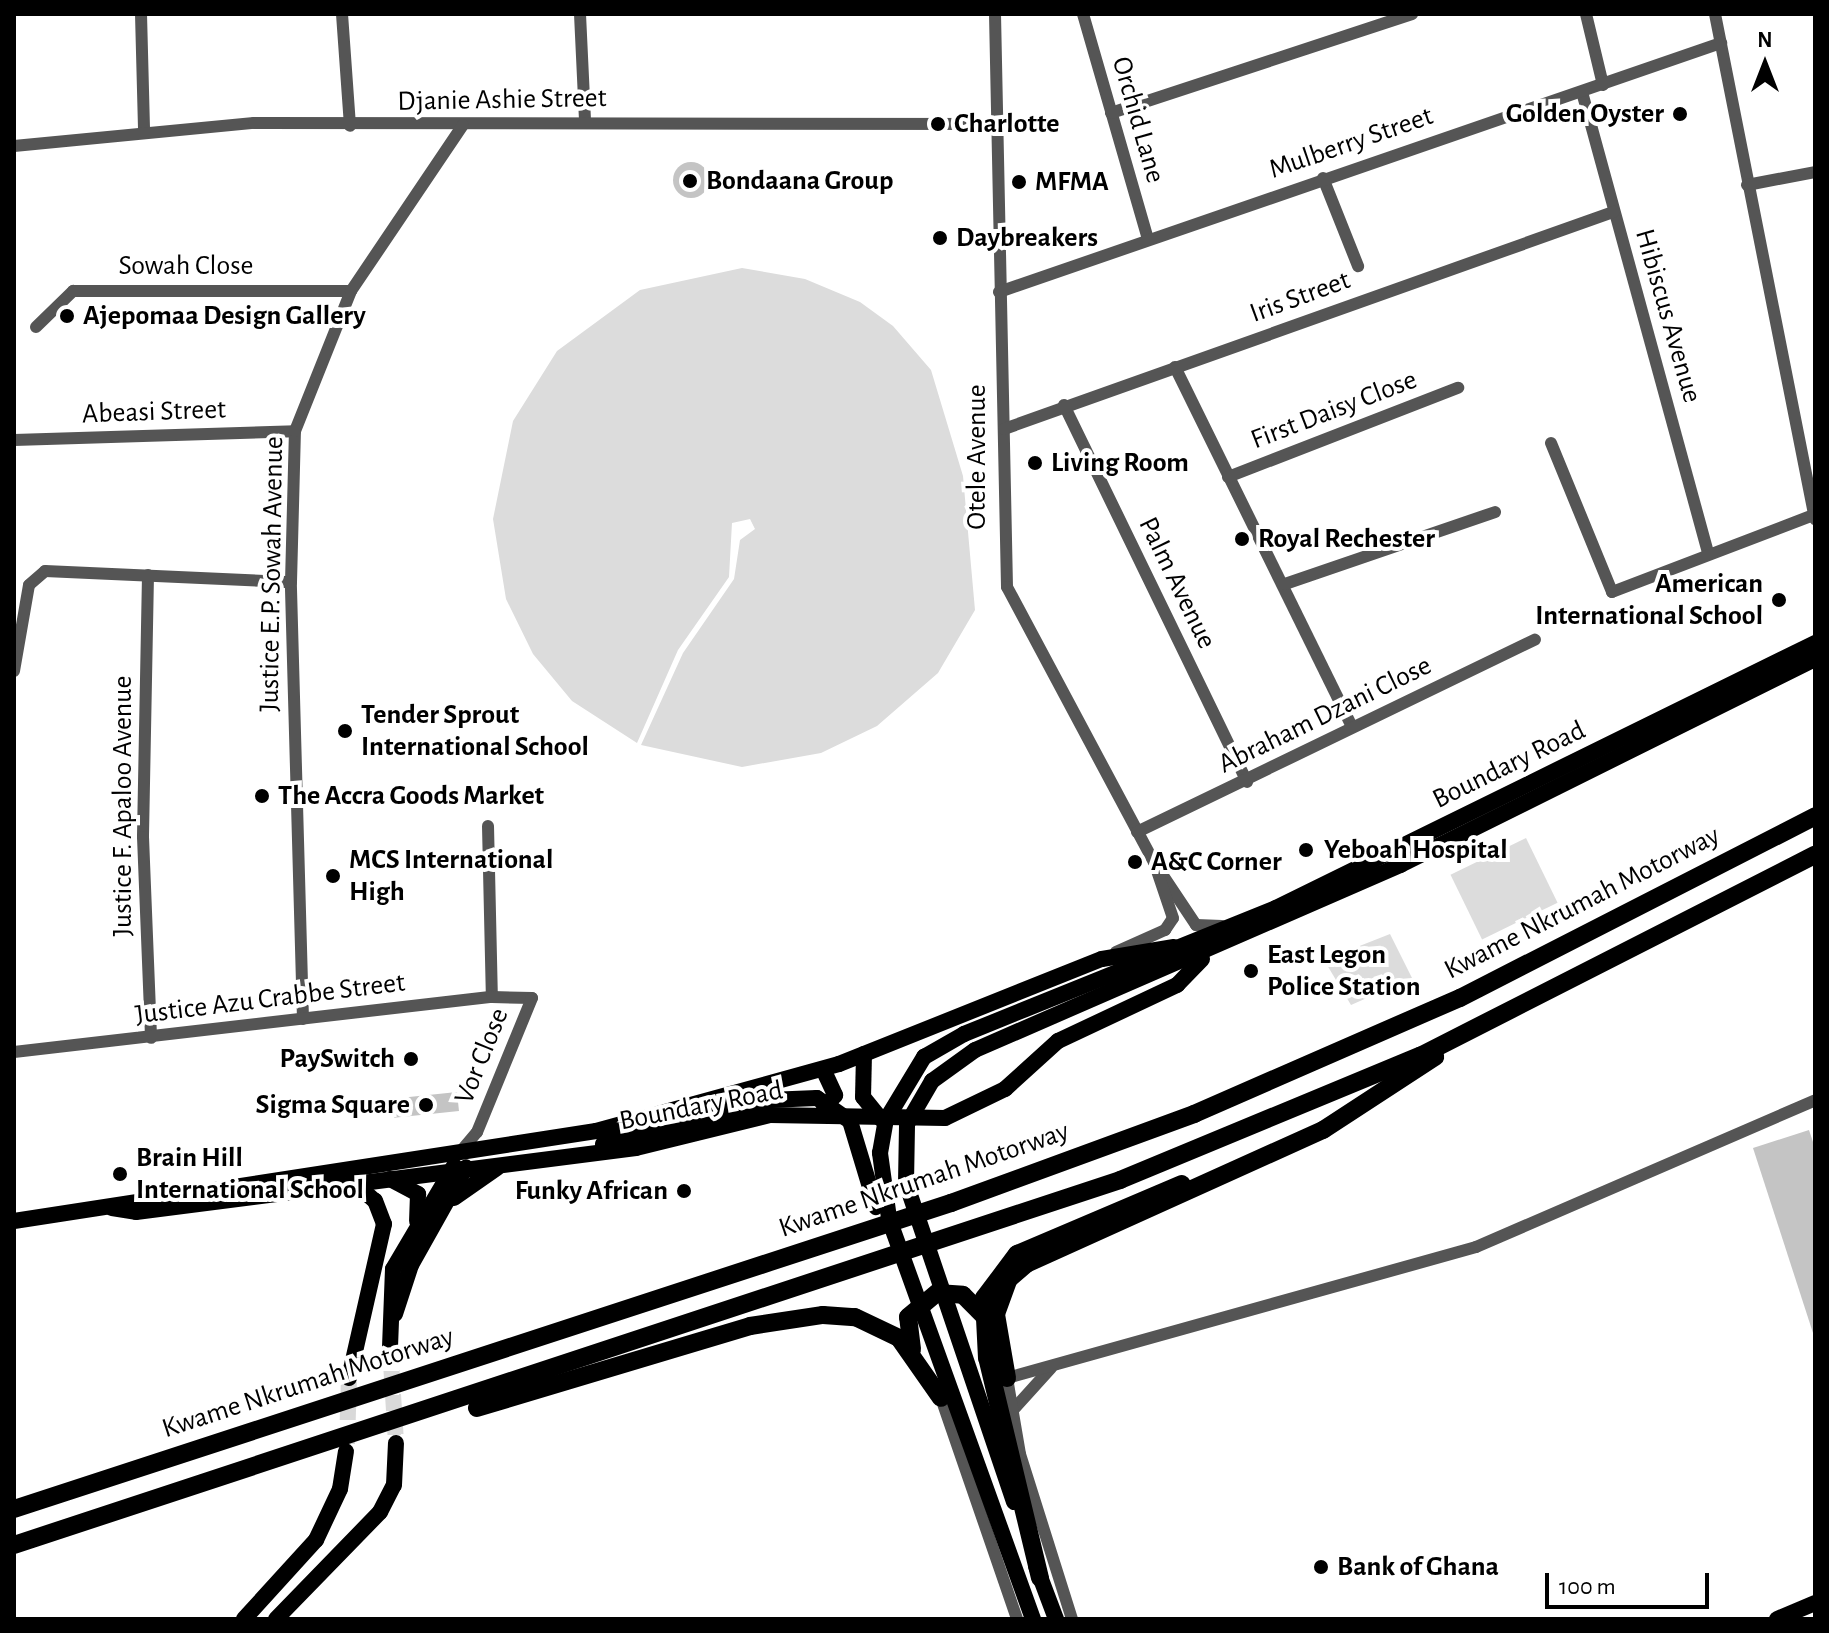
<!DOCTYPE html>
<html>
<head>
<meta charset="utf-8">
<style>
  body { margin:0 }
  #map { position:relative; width:1829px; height:1633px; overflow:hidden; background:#fff; font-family:"Alegreya Sans",sans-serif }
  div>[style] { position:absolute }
  .green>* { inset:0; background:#dcdcdc; transform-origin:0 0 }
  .building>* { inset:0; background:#c4c4c4; transform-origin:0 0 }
  .round { border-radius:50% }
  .major-tunnel>* { height:16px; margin-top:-8px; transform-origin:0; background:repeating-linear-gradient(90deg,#d9d9d9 0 16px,transparent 0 24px) }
  .minor>* { height:12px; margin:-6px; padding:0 6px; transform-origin:6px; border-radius:6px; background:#555 }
  .major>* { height:16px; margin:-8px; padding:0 8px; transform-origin:8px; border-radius:8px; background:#000 }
  .highway>* { height:18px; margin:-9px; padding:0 9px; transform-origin:9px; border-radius:9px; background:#000 }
  .dots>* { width:22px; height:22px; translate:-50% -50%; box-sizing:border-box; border:4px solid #fff; border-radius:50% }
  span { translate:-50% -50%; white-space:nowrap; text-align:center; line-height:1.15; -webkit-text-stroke:8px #fff; paint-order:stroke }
  .street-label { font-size:28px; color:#000 }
  .poi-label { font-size:28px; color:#000; font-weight:700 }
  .right { translate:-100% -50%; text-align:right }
  .left { translate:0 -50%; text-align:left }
  .frame { position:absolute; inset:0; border:16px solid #000; pointer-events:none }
  .north { position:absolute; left:1725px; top:24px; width:80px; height:80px; -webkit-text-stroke:6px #fff; paint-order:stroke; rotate:0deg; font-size:22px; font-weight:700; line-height:32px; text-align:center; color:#000 }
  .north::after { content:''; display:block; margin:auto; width:28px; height:36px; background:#000; clip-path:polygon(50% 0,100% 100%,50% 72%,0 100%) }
  .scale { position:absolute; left:1545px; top:1573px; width:164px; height:36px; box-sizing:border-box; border:4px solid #000; border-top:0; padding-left:10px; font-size:24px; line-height:28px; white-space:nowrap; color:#000; -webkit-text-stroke:6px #fff; paint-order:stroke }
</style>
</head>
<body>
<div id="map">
  <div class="green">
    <div style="clip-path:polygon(742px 268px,805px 279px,860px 302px,893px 326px,931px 370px,963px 476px,975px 610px,938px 673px,877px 726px,821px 753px,742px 767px,641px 745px,683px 653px,734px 579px,740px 540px,755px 529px,750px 519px,732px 523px,729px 577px,678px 650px,637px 743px,572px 701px,533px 654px,506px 599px,493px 519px,513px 421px,557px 351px,640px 290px)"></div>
    <div style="left:1526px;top:838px;width:72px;height:84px;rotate:64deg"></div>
    <div style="clip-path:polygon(1390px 934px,1412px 978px,1351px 1005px,1324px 960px)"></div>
  </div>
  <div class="building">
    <div class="round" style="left:673px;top:162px;width:36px;height:36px"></div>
    <div style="left:457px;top:1092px;width:19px;height:65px;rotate:84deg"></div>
    <div style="clip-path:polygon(1809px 1130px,1815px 1148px,1813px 1333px,1753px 1148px)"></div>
  </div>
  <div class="major-tunnel">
    <div style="left:390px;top:1347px;width:96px;rotate:86.4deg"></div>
    <div style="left:347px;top:1444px;width:66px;rotate:-88.3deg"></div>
  </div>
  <div class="minor">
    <div style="left:141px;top:14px;width:117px;rotate:88.5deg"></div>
    <div style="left:342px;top:14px;width:112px;rotate:85.9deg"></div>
    <div style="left:580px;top:14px;width:107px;rotate:87.3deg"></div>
    <div style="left:995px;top:14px;width:573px;rotate:88.8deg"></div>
    <div style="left:1007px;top:587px;width:312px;rotate:61.9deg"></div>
    <div style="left:1154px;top:862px;width:76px;rotate:56.3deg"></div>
    <div style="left:1196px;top:925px;width:26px;rotate:2deg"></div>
    <div style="left:1083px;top:14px;width:234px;rotate:73.9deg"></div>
    <div style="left:1586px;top:14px;width:73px;rotate:76.5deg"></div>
    <div style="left:1715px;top:14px;width:515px;rotate:78.8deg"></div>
    <div style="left:1582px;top:92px;width:477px;rotate:74.7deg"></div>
    <div style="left:1111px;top:113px;width:317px;rotate:-18.2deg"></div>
    <div style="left:14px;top:146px;width:241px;rotate:-5.5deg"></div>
    <div style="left:254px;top:123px;width:739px;rotate:0.08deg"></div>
    <div style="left:1323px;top:178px;width:95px;rotate:68.3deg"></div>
    <div style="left:1747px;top:185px;width:69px;rotate:-10.8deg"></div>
    <div style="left:999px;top:292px;width:764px;rotate:-19.03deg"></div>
    <div style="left:36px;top:327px;width:52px;rotate:-44.2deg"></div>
    <div style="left:73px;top:291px;width:278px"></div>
    <div style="left:1175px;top:367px;width:401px;rotate:63.8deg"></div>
    <div style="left:1064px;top:405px;width:419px;rotate:64.1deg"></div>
    <div style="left:1004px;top:429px;width:647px;rotate:-19.61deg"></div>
    <div style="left:14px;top:440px;width:281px;rotate:-1.8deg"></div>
    <div style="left:1551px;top:443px;width:161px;rotate:67.7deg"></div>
    <div style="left:1612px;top:592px;width:216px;rotate:-20.9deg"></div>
    <div style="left:1228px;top:477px;width:247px;rotate:-21.2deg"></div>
    <div style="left:148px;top:575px;width:262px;rotate:91.1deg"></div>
    <div style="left:143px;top:837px;width:201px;rotate:87.7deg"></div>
    <div style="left:1285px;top:584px;width:222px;rotate:-18.9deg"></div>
    <div style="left:14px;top:671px;width:87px;rotate:-80.1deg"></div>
    <div style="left:29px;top:585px;width:21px;rotate:-41deg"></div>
    <div style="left:45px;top:571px;width:246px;rotate:2.6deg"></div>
    <div style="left:488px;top:826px;width:171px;rotate:88.7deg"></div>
    <div style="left:1137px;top:832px;width:442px;rotate:-25.8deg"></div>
    <div style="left:1116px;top:952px;width:54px;rotate:-24.2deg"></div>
    <div style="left:1165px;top:930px;width:14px;rotate:-56deg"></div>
    <div style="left:1173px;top:918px;width:59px;rotate:-108.7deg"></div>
    <div style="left:303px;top:1019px;width:437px;rotate:-91.6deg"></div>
    <div style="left:291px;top:582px;width:151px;rotate:-88.5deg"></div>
    <div style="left:295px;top:431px;width:151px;rotate:-68.2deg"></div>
    <div style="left:351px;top:291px;width:200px;rotate:-56deg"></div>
    <div style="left:14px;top:1052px;width:481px;rotate:-6.6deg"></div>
    <div style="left:492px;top:997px;width:40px;rotate:1.4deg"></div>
    <div style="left:532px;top:998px;width:145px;rotate:112.3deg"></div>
    <div style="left:477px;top:1132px;width:23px;rotate:130deg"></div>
    <div style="left:941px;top:1398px;width:234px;rotate:71deg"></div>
    <div style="left:1013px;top:1410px;width:57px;rotate:-47.9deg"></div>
    <div style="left:1072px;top:1619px;width:173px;rotate:-107.5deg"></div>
    <div style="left:1020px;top:1454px;width:77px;rotate:-99.7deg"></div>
    <div style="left:1007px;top:1378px;width:487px;rotate:-15.6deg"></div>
    <div style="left:1476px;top:1247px;width:369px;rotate:-23.4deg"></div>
  </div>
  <div class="major">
    <div style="left:864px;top:1054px;width:43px;rotate:91.3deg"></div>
    <div style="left:863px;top:1097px;width:28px;rotate:51deg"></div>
    <div style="left:823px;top:1069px;width:29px;rotate:65deg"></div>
    <div style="left:835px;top:1095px;width:18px;rotate:128deg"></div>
    <div style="left:603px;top:1144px;width:171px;rotate:-14.9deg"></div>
    <div style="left:768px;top:1100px;width:49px;rotate:-2.3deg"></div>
    <div style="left:817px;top:1098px;width:40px;rotate:34.9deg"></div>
    <div style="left:850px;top:1121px;width:90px;rotate:73.2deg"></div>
    <div style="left:390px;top:1179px;width:32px;rotate:28deg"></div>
    <div style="left:418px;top:1194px;width:27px;rotate:92deg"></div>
    <div style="left:454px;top:1198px;width:52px;rotate:-34.9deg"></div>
    <div style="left:112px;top:1208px;width:24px;rotate:9deg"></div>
    <div style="left:136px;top:1212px;width:504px;rotate:-7.29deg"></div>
    <div style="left:636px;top:1148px;width:138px;rotate:-13.8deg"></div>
    <div style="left:770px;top:1115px;width:175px;rotate:1deg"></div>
    <div style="left:945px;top:1118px;width:67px;rotate:-25.8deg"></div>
    <div style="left:1005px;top:1089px;width:72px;rotate:-42.2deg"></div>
    <div style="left:1058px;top:1041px;width:132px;rotate:-25.2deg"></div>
    <div style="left:1177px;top:985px;width:36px;rotate:-46deg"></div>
    <div style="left:14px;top:1221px;width:589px;rotate:-8.79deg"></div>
    <div style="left:596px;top:1131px;width:252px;rotate:-15.4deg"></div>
    <div style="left:839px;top:1064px;width:283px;rotate:-21.8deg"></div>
    <div style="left:1102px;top:959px;width:73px;rotate:-9.5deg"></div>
    <div style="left:395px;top:1314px;width:52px;rotate:-71.9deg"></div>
    <div style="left:411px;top:1265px;width:112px;rotate:-60.7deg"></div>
    <div style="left:390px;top:1347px;width:78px;rotate:-87.8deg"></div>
    <div style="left:393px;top:1269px;width:120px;rotate:-59.4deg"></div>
    <div style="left:349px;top:1378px;width:158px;rotate:-77.2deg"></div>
    <div style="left:384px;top:1224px;width:25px;rotate:-111deg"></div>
    <div style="left:375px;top:1201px;width:29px;rotate:-139deg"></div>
    <div style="left:1014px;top:1502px;width:337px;rotate:-108.7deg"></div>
    <div style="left:906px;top:1183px;width:59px;rotate:-89deg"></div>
    <div style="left:907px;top:1124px;width:50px;rotate:-59.8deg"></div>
    <div style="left:932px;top:1081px;width:53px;rotate:-35.8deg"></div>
    <div style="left:975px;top:1050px;width:464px;rotate:-23.5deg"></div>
    <div style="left:1400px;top:865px;width:463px;rotate:-26.4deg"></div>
    <div style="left:1036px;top:1566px;width:57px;rotate:69.3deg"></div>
    <div style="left:244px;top:1619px;width:107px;rotate:-47.7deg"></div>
    <div style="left:316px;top:1540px;width:56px;rotate:-64.8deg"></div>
    <div style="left:340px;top:1489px;width:38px;rotate:-81deg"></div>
    <div style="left:276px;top:1619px;width:149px;rotate:-45.8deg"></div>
    <div style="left:380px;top:1512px;width:30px;rotate:-63deg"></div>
    <div style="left:394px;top:1485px;width:42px;rotate:-87.3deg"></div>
    <div style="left:1033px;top:1619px;width:426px;rotate:-109.8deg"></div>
    <div style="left:889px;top:1218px;width:66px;rotate:-97.9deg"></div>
    <div style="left:880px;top:1153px;width:34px;rotate:-80deg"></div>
    <div style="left:886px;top:1120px;width:74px;rotate:-58.9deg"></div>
    <div style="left:924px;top:1057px;width:46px;rotate:-29.9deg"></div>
    <div style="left:964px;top:1034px;width:336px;rotate:-22deg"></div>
    <div style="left:1276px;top:908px;width:601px;rotate:-26.18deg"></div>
    <div style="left:1777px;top:1619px;width:41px;rotate:-22.8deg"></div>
  </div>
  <div class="highway">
    <div style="left:912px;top:1349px;width:32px;rotate:-97deg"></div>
    <div style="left:908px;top:1317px;width:38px;rotate:-40deg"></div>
    <div style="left:937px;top:1293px;width:26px;rotate:4deg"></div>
    <div style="left:963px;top:1295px;width:33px;rotate:45deg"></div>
    <div style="left:1007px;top:1378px;width:65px;rotate:-99.8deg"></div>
    <div style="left:996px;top:1314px;width:37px;rotate:-70deg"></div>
    <div style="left:1009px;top:1279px;width:23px;rotate:-41deg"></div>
    <div style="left:1026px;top:1264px;width:326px;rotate:-24.3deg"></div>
    <div style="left:1323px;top:1130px;width:134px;rotate:-33.1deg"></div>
    <div style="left:477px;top:1408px;width:285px;rotate:-16.7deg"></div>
    <div style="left:750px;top:1326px;width:74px;rotate:-8.6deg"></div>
    <div style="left:823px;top:1315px;width:32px;rotate:4deg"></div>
    <div style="left:855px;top:1317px;width:49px;rotate:25.5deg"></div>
    <div style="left:899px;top:1338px;width:73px;rotate:55deg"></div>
    <div style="left:14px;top:1509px;width:986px;rotate:-18.09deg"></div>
    <div style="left:951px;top:1203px;width:259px;rotate:-20.1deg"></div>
    <div style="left:1194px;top:1114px;width:290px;rotate:-23.6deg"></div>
    <div style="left:1460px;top:998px;width:399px;rotate:-27.1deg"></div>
    <div style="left:14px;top:1545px;width:1165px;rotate:-18.26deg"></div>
    <div style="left:1120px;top:1180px;width:325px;rotate:-22.5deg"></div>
    <div style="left:1420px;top:1056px;width:443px;rotate:-27deg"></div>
    <div style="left:1040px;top:1578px;width:226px;rotate:-103.5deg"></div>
    <div style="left:987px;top:1358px;width:60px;rotate:-92.9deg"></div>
    <div style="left:984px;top:1298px;width:55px;rotate:-53.1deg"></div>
    <div style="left:1017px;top:1254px;width:179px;rotate:-23deg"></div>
  </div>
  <div class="dots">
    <div style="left:1680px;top:114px;background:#000"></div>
    <div style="left:938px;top:124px;background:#000"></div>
    <div style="left:690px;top:181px;background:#000"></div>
    <div style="left:1019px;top:182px;background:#000"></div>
    <div style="left:940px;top:238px;background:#000"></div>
    <div style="left:67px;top:316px;background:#000"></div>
    <div style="left:1035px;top:463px;background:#000"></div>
    <div style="left:1242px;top:539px;background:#000"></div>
    <div style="left:1779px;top:600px;background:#000"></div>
    <div style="left:345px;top:731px;background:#000"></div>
    <div style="left:262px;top:796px;background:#000"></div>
    <div style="left:1306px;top:850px;background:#000"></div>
    <div style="left:1135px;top:862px;background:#000"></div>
    <div style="left:333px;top:876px;background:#000"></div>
    <div style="left:1251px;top:971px;background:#000"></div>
    <div style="left:411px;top:1059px;background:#000"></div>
    <div style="left:426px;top:1105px;background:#000"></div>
    <div style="left:120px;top:1174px;background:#000"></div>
    <div style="left:684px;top:1191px;background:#000"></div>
    <div style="left:1321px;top:1567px;background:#000"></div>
  </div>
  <div class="street-label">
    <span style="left:502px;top:100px;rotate:-1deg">Djanie Ashie Street</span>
    <span style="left:1138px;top:120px;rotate:74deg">Orchid Lane</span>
    <span style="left:1351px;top:143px;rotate:-19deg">Mulberry Street</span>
    <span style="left:186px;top:266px">Sowah Close</span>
    <span style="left:1300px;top:297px;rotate:-20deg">Iris Street</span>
    <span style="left:1668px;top:316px;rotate:74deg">Hibiscus Avenue</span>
    <span style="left:1334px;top:410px;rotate:-21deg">First Daisy Close</span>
    <span style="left:154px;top:412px;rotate:-2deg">Abeasi Street</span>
    <span style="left:977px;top:457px;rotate:-90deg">Otele Avenue</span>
    <span style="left:272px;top:574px;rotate:-89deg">Justice E.P. Sowah Avenue</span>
    <span style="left:1177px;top:583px;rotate:64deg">Palm Avenue</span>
    <span style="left:1325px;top:715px;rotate:-26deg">Abraham Dzani Close</span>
    <span style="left:1509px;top:765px;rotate:-26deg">Boundary Road</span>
    <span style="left:123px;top:806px;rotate:-90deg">Justice F. Apaloo Avenue</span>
    <span style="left:1582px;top:903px;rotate:-27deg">Kwame Nkrumah Motorway</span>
    <span style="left:270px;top:999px;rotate:-7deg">Justice Azu Crabbe Street</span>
    <span style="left:482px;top:1056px;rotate:-68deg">Vor Close</span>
    <span style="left:701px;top:1106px;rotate:-11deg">Boundary Road</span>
    <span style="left:924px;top:1180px;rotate:-19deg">Kwame Nkrumah Motorway</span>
    <span style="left:308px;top:1383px;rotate:-18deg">Kwame Nkrumah Motorway</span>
  </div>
  <div class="poi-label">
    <span class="right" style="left:1664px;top:114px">Golden Oyster</span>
    <span class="left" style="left:954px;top:124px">Charlotte</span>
    <span class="left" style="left:706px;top:181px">Bondaana Group</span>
    <span class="left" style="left:1035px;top:182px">MFMA</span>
    <span class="left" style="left:956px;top:238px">Daybreakers</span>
    <span class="left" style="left:83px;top:316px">Ajepomaa Design Gallery</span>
    <span class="left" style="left:1051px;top:463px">Living Room</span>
    <span class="left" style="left:1258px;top:539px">Royal Rechester</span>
    <span class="right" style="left:1763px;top:600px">American<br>International School</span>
    <span class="left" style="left:361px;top:731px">Tender Sprout<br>International School</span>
    <span class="left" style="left:278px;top:796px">The Accra Goods Market</span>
    <span class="left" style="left:1324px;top:850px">Yeboah Hospital</span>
    <span class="left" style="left:349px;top:876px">MCS International<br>High</span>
    <span class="left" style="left:1151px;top:862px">A&amp;C Corner</span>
    <span class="left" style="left:1267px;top:971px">East Legon<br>Police Station</span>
    <span class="right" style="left:395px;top:1059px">PaySwitch</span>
    <span class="right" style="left:410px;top:1105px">Sigma Square</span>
    <span class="left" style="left:136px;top:1174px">Brain Hill<br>International School</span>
    <span class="right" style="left:668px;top:1191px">Funky African</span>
    <span class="left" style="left:1337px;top:1567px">Bank of Ghana</span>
  </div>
  <div class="frame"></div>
  <div class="north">N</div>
  <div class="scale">100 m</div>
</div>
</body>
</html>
